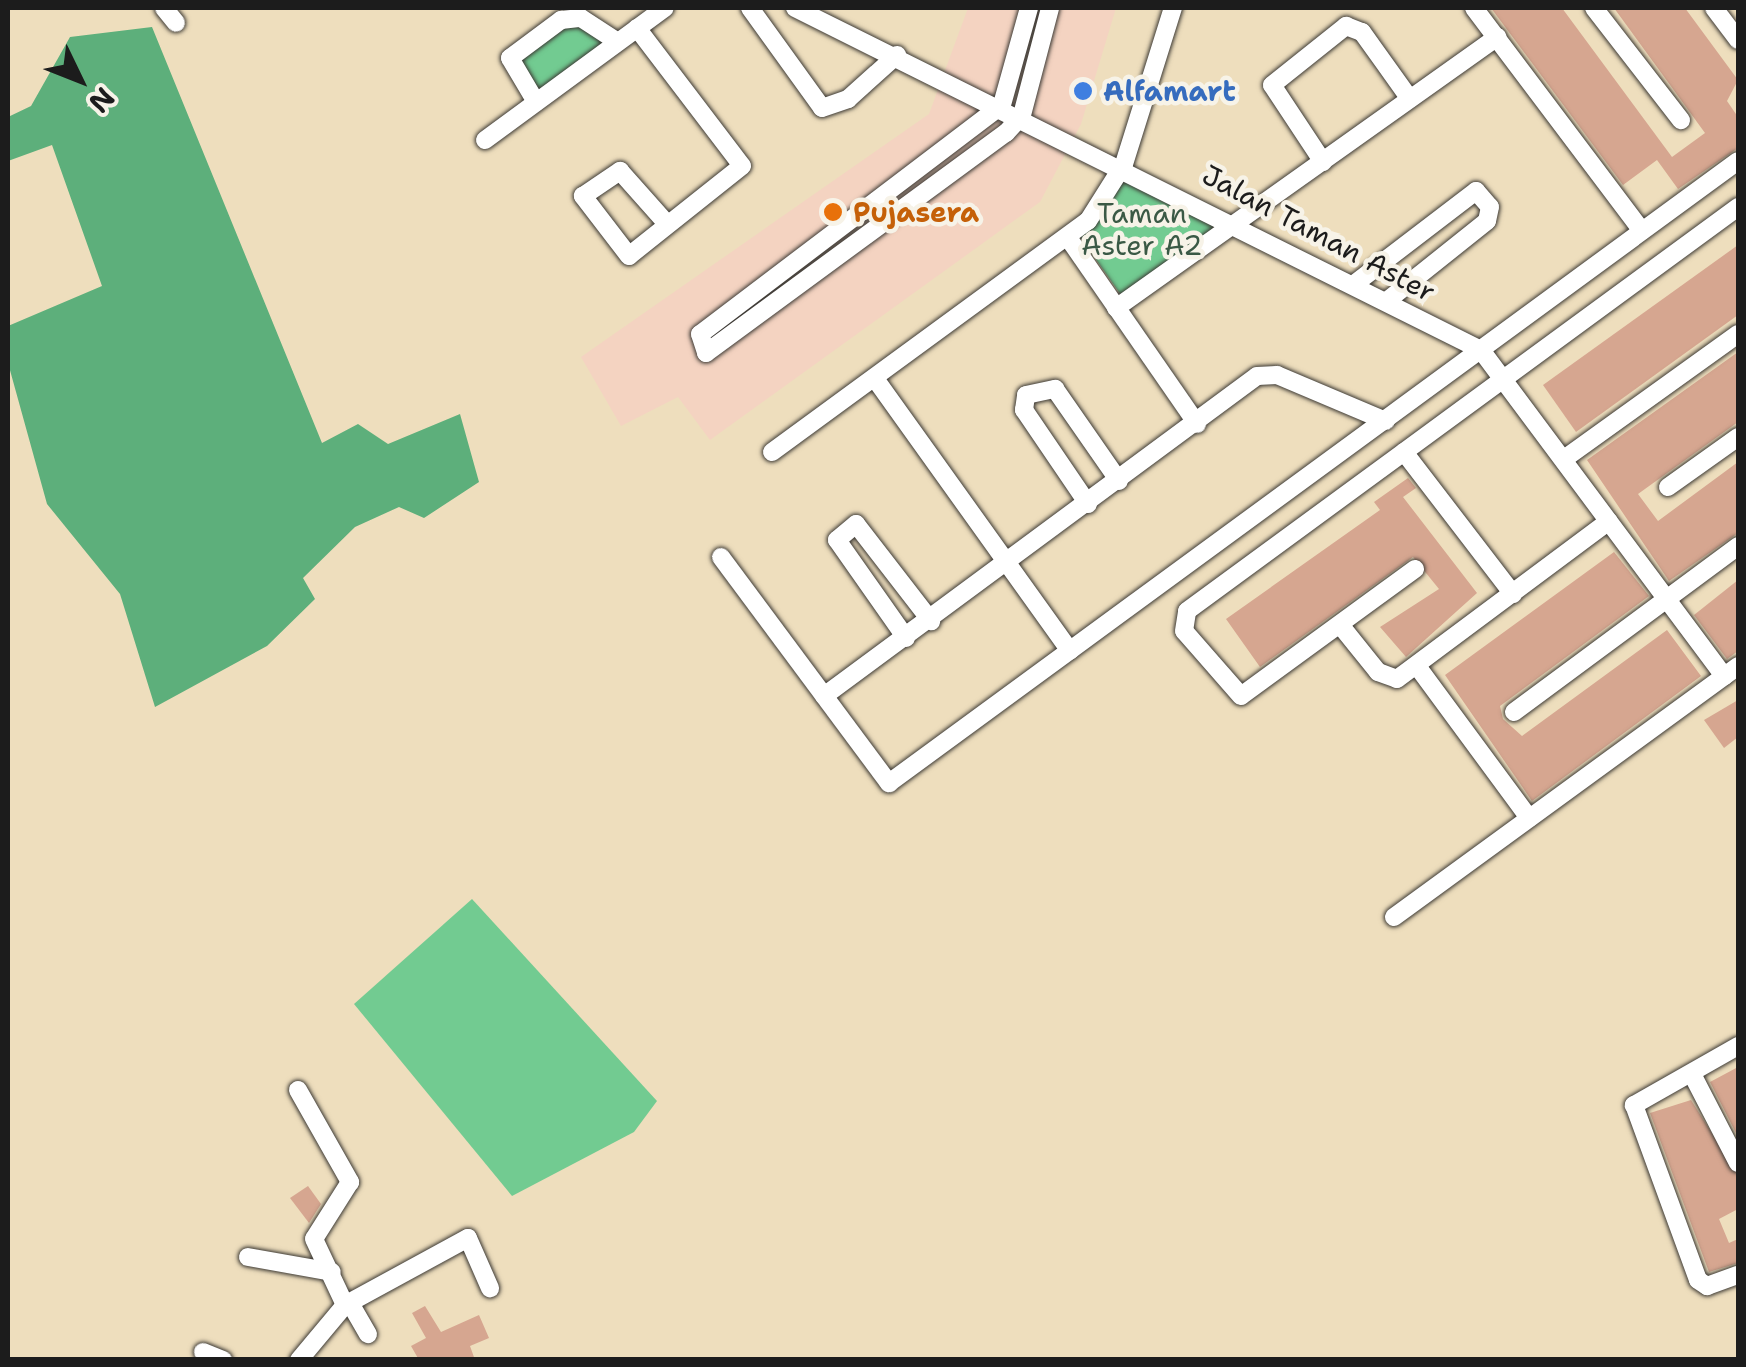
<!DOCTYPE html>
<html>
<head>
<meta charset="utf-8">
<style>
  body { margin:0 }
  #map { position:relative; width:1746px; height:1367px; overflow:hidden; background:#eedebd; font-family:"Shantell Sans",sans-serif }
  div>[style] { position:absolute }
  .built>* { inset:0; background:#f4d3c1 }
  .green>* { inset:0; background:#72cb91 }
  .forest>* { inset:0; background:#5daf7b }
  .building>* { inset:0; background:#d6a690 }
  .roads { filter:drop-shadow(0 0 2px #3c3934) drop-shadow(0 0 2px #3c3934) }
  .minor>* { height:18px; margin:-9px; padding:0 9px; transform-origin:9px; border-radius:9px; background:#fff }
  .dots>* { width:28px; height:28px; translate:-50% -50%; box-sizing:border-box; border:5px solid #f7f3e8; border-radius:50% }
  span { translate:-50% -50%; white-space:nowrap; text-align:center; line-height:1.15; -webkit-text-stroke:9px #f7f3e8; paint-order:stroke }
  .shop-label { font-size:28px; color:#366cbe; font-weight:700 }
  .left { translate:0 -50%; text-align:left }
  .food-label { font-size:28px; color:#c56008; font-weight:700 }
  .park-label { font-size:28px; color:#3a5945 }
  .street-label { font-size:28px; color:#1c1c1c }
  .frame { position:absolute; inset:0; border:10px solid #1c1c1c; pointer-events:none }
  .north { position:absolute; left:30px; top:30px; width:100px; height:100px; -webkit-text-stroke:8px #f7f3e8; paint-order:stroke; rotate:133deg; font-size:28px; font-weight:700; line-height:40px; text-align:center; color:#1c1c1c }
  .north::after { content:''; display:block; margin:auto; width:35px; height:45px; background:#1c1c1c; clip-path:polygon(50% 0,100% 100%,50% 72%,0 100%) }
</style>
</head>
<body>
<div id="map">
  <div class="built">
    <div style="clip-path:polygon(968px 8px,1116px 8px,1081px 124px,1040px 202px,710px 440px,678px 397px,621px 426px,581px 357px,929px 114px)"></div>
  </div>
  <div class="green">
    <div style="clip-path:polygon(570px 18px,613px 42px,537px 97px,518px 55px)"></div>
    <div style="clip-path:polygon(1124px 169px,1234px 221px,1123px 298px,1078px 234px)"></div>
    <div style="clip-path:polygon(472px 899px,657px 1101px,634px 1132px,512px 1196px,354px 1004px)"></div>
  </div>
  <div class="forest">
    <div style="clip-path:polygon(152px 27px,322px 443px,358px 424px,388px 444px,460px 414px,479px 482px,424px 518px,399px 507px,355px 527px,303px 578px,315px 599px,267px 646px,155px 707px,120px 594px,47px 504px,8px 363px,8px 326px,102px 286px,52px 145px,8px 161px,8px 117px,31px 106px,70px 37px)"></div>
  </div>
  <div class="building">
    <div style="clip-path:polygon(1491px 8px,1562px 8px,1672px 157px,1705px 133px,1614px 8px,1685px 8px,1738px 80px,1727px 101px,1738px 117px,1738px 148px,1678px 189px,1657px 160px,1623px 185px)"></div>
    <div style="clip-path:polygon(1738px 245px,1738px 315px,1576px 432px,1543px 385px)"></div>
    <div style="clip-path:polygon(1738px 352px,1738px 422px,1638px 494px,1658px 521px,1738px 462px,1738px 533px,1669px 581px,1587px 460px)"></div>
    <div style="clip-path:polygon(1408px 478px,1416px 488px,1403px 497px,1477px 593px,1406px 657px,1380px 627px,1439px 589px,1413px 557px,1260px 667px,1226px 619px,1380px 510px,1374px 502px)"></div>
    <div style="clip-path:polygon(1614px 552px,1649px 596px,1500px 706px,1503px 719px,1522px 736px,1667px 630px,1701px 676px,1532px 801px,1445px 675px)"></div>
    <div style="clip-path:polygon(1738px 580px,1738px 651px,1727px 659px,1694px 615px)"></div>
    <div style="clip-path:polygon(1738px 700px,1738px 737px,1724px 748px,1704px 720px)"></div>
    <div style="clip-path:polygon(1738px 1067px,1738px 1137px,1710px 1082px)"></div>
    <div style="clip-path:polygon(1691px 1100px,1738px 1175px,1738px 1209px,1719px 1219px,1729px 1243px,1738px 1239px,1738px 1263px,1709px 1272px,1650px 1113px)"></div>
    <div style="clip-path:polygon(308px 1186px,321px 1204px,309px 1223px,290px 1198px)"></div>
    <div style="clip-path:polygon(425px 1306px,441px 1332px,479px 1315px,489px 1338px,470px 1346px,475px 1360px,419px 1360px,411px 1346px,426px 1338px,412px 1313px)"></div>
  </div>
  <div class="roads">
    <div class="minor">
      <div style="left:164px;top:8px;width:19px;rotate:51deg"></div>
      <div style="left:750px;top:8px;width:123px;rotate:54.2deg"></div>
      <div style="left:822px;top:108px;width:28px;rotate:-19deg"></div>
      <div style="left:848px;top:99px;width:66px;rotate:-41.9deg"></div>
      <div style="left:795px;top:8px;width:767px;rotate:26.5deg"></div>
      <div style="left:1481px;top:350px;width:407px;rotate:53.3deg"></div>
      <div style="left:1029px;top:8px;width:101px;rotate:105.6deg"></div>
      <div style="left:1002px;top:105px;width:379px;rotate:142.8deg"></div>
      <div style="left:700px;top:334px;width:20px;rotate:72deg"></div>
      <div style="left:706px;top:353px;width:372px;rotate:-36.3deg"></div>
      <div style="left:1006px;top:133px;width:24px;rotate:-48deg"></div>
      <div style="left:1022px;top:115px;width:111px;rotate:-75.3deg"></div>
      <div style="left:1474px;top:8px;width:279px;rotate:53deg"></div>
      <div style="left:1594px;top:8px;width:142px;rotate:52.2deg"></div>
      <div style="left:1714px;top:8px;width:40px;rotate:53deg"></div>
      <div style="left:637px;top:28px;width:173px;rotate:52.7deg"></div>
      <div style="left:742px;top:166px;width:144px;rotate:141.5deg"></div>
      <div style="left:629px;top:256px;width:76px;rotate:-127.5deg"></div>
      <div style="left:583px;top:196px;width:45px;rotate:-34deg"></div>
      <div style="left:620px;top:171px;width:71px;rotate:48.4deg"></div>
      <div style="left:536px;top:102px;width:51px;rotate:-120.6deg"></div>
      <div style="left:510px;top:58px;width:64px;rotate:-36.7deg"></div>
      <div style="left:561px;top:20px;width:20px;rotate:-6deg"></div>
      <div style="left:581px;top:18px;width:44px;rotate:33deg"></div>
      <div style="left:485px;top:140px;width:223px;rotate:-36.3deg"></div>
      <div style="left:1323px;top:162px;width:92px;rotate:-123.5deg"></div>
      <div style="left:1272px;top:85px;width:95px;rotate:-38.6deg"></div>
      <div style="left:1346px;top:26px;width:17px;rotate:21deg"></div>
      <div style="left:1362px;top:32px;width:82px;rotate:54.4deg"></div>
      <div style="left:1069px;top:239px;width:225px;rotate:55.3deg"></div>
      <div style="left:1357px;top:282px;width:150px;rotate:-37.4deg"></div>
      <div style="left:1476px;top:191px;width:21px;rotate:49deg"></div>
      <div style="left:1490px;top:207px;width:14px;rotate:102deg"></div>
      <div style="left:1487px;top:221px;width:127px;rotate:141.4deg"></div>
      <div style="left:1116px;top:308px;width:468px;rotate:-35.4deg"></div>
      <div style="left:876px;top:380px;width:333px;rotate:54.4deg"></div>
      <div style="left:772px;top:452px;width:391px;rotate:-36.2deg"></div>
      <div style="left:1088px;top:221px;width:67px;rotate:-57.7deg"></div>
      <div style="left:1124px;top:164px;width:164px;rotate:-72.6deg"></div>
      <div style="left:1404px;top:452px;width:179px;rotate:52.5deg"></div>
      <div style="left:1564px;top:459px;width:214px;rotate:-35.7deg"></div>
      <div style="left:1668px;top:487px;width:86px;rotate:-35.5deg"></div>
      <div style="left:1088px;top:504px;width:114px;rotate:-124.2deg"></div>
      <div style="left:1024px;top:410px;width:15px;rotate:-82deg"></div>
      <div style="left:1026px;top:395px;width:30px;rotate:-12deg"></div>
      <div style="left:1055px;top:389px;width:112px;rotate:55.2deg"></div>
      <div style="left:721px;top:557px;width:282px;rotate:53.4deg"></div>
      <div style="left:889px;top:783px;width:1052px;rotate:-36.23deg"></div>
      <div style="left:1415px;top:569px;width:215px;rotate:143.9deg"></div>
      <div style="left:1241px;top:696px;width:86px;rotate:-131.2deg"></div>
      <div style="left:1184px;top:631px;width:20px;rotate:-81deg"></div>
      <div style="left:1187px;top:611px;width:683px;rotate:-36.25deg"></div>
      <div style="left:1341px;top:626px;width:59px;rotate:51.2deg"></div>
      <div style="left:1378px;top:672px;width:20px;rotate:20deg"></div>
      <div style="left:1397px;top:679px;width:264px;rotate:-36.7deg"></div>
      <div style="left:906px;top:638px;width:120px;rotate:-125.1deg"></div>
      <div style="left:837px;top:540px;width:25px;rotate:-40deg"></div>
      <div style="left:856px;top:524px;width:123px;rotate:52.3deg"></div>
      <div style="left:1417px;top:666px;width:189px;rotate:53.6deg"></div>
      <div style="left:824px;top:696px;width:538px;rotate:-36.47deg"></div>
      <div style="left:1257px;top:376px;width:20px;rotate:-3deg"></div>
      <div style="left:1277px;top:375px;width:118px;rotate:22.9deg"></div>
      <div style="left:1514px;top:712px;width:279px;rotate:-36.5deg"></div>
      <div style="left:1394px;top:917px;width:426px;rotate:-36.1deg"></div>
      <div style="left:1738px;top:1046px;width:120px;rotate:150.4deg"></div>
      <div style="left:1634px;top:1105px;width:186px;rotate:69.9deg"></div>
      <div style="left:1698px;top:1280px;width:11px;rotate:34deg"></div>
      <div style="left:1707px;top:1286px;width:33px;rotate:-20deg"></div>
      <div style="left:1692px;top:1074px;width:100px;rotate:62.7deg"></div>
      <div style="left:298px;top:1090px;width:106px;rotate:60.5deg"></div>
      <div style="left:350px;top:1182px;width:67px;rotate:122.3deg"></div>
      <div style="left:314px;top:1239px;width:73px;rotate:64.8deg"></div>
      <div style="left:345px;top:1305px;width:72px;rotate:129.9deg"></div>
      <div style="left:248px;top:1257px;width:85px;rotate:10.1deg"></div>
      <div style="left:350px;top:1303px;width:36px;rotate:60deg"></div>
      <div style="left:345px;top:1305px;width:140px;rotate:-28.6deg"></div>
      <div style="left:468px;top:1238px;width:55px;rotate:66.3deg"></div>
      <div style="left:203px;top:1352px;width:22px;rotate:22deg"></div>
    </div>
  </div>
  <div class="dots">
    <div style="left:1083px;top:91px;background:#3f7fe0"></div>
    <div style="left:833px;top:212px;background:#e8710a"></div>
  </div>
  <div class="shop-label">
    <span class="left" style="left:1103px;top:91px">Alfamart</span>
  </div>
  <div class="food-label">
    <span class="left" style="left:853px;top:212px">Pujasera</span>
  </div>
  <div class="park-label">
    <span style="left:1142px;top:229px">Taman<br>Aster A2</span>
  </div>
  <div class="street-label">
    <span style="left:1319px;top:233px;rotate:28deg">Jalan Taman Aster</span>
  </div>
  <div class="frame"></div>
  <div class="north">N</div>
</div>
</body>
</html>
